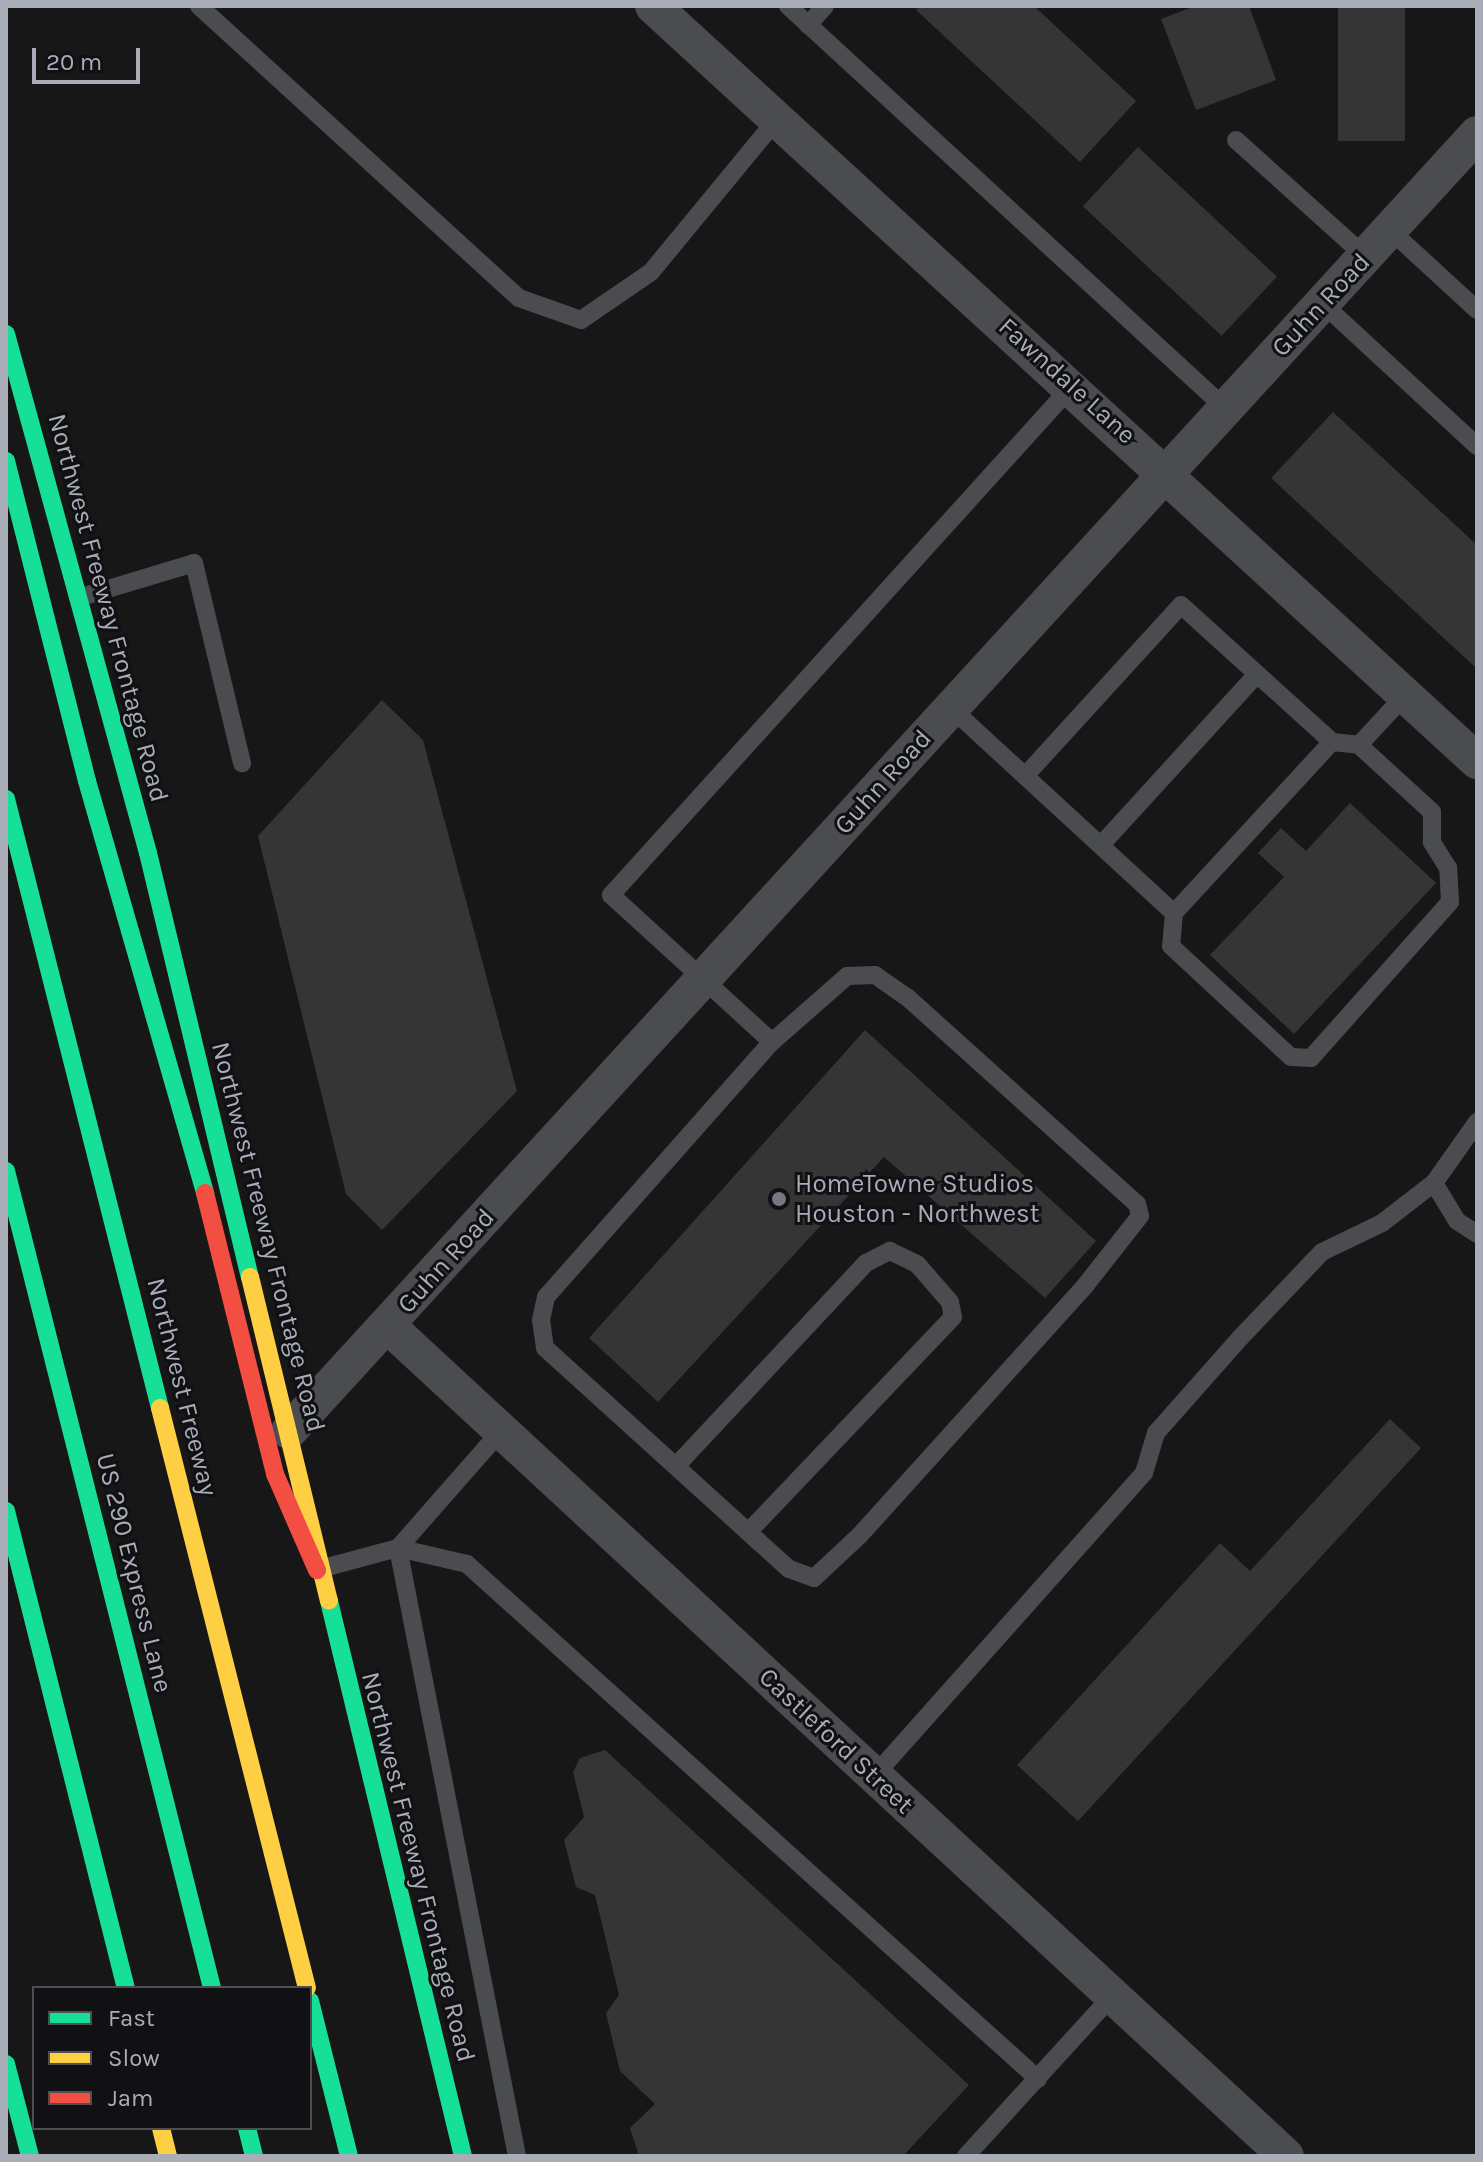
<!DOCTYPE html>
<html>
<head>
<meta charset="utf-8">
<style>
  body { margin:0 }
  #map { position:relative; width:1483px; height:2162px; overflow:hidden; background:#171717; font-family:Karla,sans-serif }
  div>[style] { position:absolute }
  .building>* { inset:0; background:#353536; transform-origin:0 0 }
  .lane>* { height:18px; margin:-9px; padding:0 9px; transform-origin:9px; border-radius:9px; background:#4b4c50 }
  .street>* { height:36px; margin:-18px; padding:0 18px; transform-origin:18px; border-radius:18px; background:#4b4c50 }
  .fast>* { height:18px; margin:-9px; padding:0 9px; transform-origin:9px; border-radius:9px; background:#16e098 }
  .slow>* { height:18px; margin:-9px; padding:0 9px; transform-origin:9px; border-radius:9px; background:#ffcf43 }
  .jam>* { height:18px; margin:-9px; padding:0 9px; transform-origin:9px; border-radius:9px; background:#f24e42 }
  .dots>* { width:22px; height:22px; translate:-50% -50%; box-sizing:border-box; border:4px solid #111113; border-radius:50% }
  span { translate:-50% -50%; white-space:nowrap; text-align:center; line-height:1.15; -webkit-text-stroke:6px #111113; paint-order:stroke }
  .street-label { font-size:26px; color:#a8adb8 }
  .poi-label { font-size:26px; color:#a8adb8 }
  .left { translate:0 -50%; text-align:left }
  .frame { position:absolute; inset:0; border:8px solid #a8adb8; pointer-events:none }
  .legend { position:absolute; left:32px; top:1986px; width:280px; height:144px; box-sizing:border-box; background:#111113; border:2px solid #4d4f55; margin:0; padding:10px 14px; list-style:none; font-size:24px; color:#a8adb8 }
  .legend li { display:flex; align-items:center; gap:16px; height:40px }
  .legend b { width:40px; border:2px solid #4d4f55 }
  .scale { position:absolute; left:32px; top:48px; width:108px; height:36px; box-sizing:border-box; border:4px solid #a8adb8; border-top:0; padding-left:10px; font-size:24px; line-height:28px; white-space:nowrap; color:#a8adb8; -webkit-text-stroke:6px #111113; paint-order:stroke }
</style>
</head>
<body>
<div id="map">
  <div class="building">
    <div style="clip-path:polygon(920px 6px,1034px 6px,1136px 101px,1080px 162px,916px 10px)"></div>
    <div style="clip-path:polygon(1195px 6px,1249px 6px,1276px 80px,1196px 110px,1161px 19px)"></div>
    <div style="left:1338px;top:6px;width:67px;height:135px"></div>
    <div style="left:1138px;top:147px;width:190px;height:81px;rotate:43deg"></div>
    <div style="clip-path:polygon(1333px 412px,1477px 545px,1477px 669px,1271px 478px)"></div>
    <div style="clip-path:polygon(382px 700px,423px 740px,517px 1091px,382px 1230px,346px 1194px,258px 836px)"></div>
    <div style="clip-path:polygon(1350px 803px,1436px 883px,1294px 1034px,1210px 955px,1284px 877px,1258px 853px,1281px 828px,1306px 851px)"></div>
    <div style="clip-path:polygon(865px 1030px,1096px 1241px,1045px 1298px,884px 1157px,658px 1402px,589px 1338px)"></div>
    <div style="clip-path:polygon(1390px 1419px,1421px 1448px,1078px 1821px,1017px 1765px,1220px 1543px,1250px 1571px)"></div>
    <div style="clip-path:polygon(605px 1750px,969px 2085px,903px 2156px,639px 2156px,630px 2128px,655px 2104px,620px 2071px,606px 2013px,619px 1995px,595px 1895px,576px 1887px,564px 1840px,584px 1817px,573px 1772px,580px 1758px)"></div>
  </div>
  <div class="lane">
    <div style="left:199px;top:6px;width:433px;rotate:42.4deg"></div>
    <div style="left:519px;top:298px;width:66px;rotate:19.5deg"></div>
    <div style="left:581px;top:320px;width:85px;rotate:-34.4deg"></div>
    <div style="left:651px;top:272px;width:200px;rotate:-50.5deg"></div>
    <div style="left:788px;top:6px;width:594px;rotate:42.61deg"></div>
    <div style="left:808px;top:25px;width:25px;rotate:-48deg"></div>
    <div style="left:1236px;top:140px;width:173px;rotate:42deg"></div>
    <div style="left:1390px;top:230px;width:118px;rotate:42.6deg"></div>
    <div style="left:1322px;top:303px;width:211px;rotate:42.7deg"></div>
    <div style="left:78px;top:598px;width:121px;rotate:-16.8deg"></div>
    <div style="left:194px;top:563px;width:206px;rotate:76.5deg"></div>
    <div style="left:951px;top:708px;width:303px;rotate:42.6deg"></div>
    <div style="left:1174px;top:913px;width:233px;rotate:-47.3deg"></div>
    <div style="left:1332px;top:742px;width:27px;rotate:6deg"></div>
    <div style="left:1359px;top:745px;width:69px;rotate:-47.3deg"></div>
    <div style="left:1025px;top:776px;width:231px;rotate:-47.6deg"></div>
    <div style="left:1181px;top:605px;width:204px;rotate:42.2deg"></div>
    <div style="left:1101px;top:845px;width:231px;rotate:-47.6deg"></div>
    <div style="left:1174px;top:913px;width:33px;rotate:95deg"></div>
    <div style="left:1171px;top:946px;width:163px;rotate:42.8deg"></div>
    <div style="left:1291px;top:1057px;width:20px;rotate:3deg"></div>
    <div style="left:1311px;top:1058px;width:209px;rotate:-48.3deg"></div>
    <div style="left:1450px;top:902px;width:34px;rotate:-93deg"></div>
    <div style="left:1448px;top:868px;width:31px;rotate:-122deg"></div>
    <div style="left:1432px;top:842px;width:30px;rotate:-90deg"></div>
    <div style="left:1432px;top:812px;width:99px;rotate:-137.5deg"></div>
    <div style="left:772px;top:1042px;width:100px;rotate:-41.3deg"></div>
    <div style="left:847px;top:976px;width:28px;rotate:-2deg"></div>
    <div style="left:875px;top:975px;width:39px;rotate:35deg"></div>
    <div style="left:907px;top:997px;width:309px;rotate:42deg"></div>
    <div style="left:1137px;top:1204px;width:12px;rotate:76deg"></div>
    <div style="left:1140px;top:1216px;width:89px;rotate:128.2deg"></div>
    <div style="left:1085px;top:1286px;width:336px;rotate:132.1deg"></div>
    <div style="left:860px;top:1535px;width:63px;rotate:136.9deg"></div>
    <div style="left:814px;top:1578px;width:27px;rotate:-160deg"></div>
    <div style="left:789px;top:1569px;width:42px;rotate:-137.9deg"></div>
    <div style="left:758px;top:1541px;width:287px;rotate:-137.8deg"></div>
    <div style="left:545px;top:1348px;width:28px;rotate:-98deg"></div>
    <div style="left:541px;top:1320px;width:24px;rotate:-78deg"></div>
    <div style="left:546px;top:1297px;width:341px;rotate:-48.5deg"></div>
    <div style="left:772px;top:1042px;width:218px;rotate:-137.6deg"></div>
    <div style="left:611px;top:895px;width:687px;rotate:-47.83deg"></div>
    <div style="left:1434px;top:1183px;width:44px;rotate:58.8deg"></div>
    <div style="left:1457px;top:1221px;width:24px;rotate:33deg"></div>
    <div style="left:500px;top:1432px;width:154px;rotate:131.3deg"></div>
    <div style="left:398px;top:1548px;width:620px;rotate:78.93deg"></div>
    <div style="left:676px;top:1466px;width:278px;rotate:-46.9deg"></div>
    <div style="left:866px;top:1263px;width:27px;rotate:-27deg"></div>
    <div style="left:890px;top:1251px;width:30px;rotate:26deg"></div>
    <div style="left:917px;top:1264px;width:50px;rotate:49deg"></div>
    <div style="left:950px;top:1302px;width:15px;rotate:79deg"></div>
    <div style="left:953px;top:1317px;width:297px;rotate:133.6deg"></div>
    <div style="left:320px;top:1569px;width:81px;rotate:-15.1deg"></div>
    <div style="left:398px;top:1548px;width:71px;rotate:13.1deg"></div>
    <div style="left:467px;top:1564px;width:769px;rotate:42.05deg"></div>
    <div style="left:874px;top:1776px;width:406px;rotate:-48.3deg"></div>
    <div style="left:1144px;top:1473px;width:42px;rotate:-73.3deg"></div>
    <div style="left:1156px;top:1433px;width:128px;rotate:-48.5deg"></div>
    <div style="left:1241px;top:1337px;width:117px;rotate:-46.4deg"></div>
    <div style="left:1322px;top:1252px;width:67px;rotate:-25.8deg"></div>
    <div style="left:1382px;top:1223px;width:66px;rotate:-37.6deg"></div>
    <div style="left:1434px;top:1183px;width:75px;rotate:-54.8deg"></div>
    <div style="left:966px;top:2156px;width:217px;rotate:-47.6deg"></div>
  </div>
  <div class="street">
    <div style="left:653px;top:6px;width:1118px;rotate:42.5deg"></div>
    <div style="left:387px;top:1325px;width:1224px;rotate:42.75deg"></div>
    <div style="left:289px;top:1431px;width:1759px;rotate:-47.51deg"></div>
  </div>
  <div class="fast">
    <div style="left:6px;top:334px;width:538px;rotate:74.7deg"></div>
    <div style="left:148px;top:853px;width:436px;rotate:76.5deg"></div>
    <div style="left:6px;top:461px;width:330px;rotate:75.8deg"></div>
    <div style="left:87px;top:781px;width:429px;rotate:74deg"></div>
    <div style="left:6px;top:799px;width:628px;rotate:75.81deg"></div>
    <div style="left:6px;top:1171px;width:843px;rotate:75.85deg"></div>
    <div style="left:6px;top:1511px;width:492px;rotate:75.9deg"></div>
    <div style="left:329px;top:1601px;width:571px;rotate:76.43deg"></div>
    <div style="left:310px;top:2001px;width:160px;rotate:75.9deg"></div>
    <div style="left:6px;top:2064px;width:95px;rotate:75.4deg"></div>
    <div style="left:247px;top:2128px;width:29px;rotate:76deg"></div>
  </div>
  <div class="slow">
    <div style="left:250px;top:1277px;width:333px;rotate:76.3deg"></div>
    <div style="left:160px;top:1408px;width:598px;rotate:75.78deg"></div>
    <div style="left:161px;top:2128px;width:29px;rotate:76deg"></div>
  </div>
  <div class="jam">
    <div style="left:205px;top:1193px;width:290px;rotate:76deg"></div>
    <div style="left:275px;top:1474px;width:105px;rotate:66.4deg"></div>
  </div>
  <div class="dots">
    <div style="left:779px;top:1199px;background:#757880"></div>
  </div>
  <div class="street-label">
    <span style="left:1321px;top:305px;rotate:-47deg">Guhn Road</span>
    <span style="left:1067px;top:381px;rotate:42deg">Fawndale Lane</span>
    <span style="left:108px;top:608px;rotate:75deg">Northwest Freeway Frontage Road</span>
    <span style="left:883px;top:782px;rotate:-48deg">Guhn Road</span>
    <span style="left:268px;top:1237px;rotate:76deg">Northwest Freeway Frontage Road</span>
    <span style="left:446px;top:1261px;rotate:-48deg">Guhn Road</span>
    <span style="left:182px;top:1387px;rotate:76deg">Northwest Freeway</span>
    <span style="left:134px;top:1573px;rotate:76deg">US 290 Express Lane</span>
    <span style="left:836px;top:1741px;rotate:43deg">Castleford Street</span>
    <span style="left:418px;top:1867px;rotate:76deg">Northwest Freeway Frontage Road</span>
  </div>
  <div class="poi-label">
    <span class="left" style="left:795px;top:1199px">HomeTowne Studios<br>Houston - Northwest</span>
  </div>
  <div class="frame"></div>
  <ul class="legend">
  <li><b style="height:10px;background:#16e098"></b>Fast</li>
  <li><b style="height:10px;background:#ffcf43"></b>Slow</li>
  <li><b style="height:10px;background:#f24e42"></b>Jam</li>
  </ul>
  <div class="scale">20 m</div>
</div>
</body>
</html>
